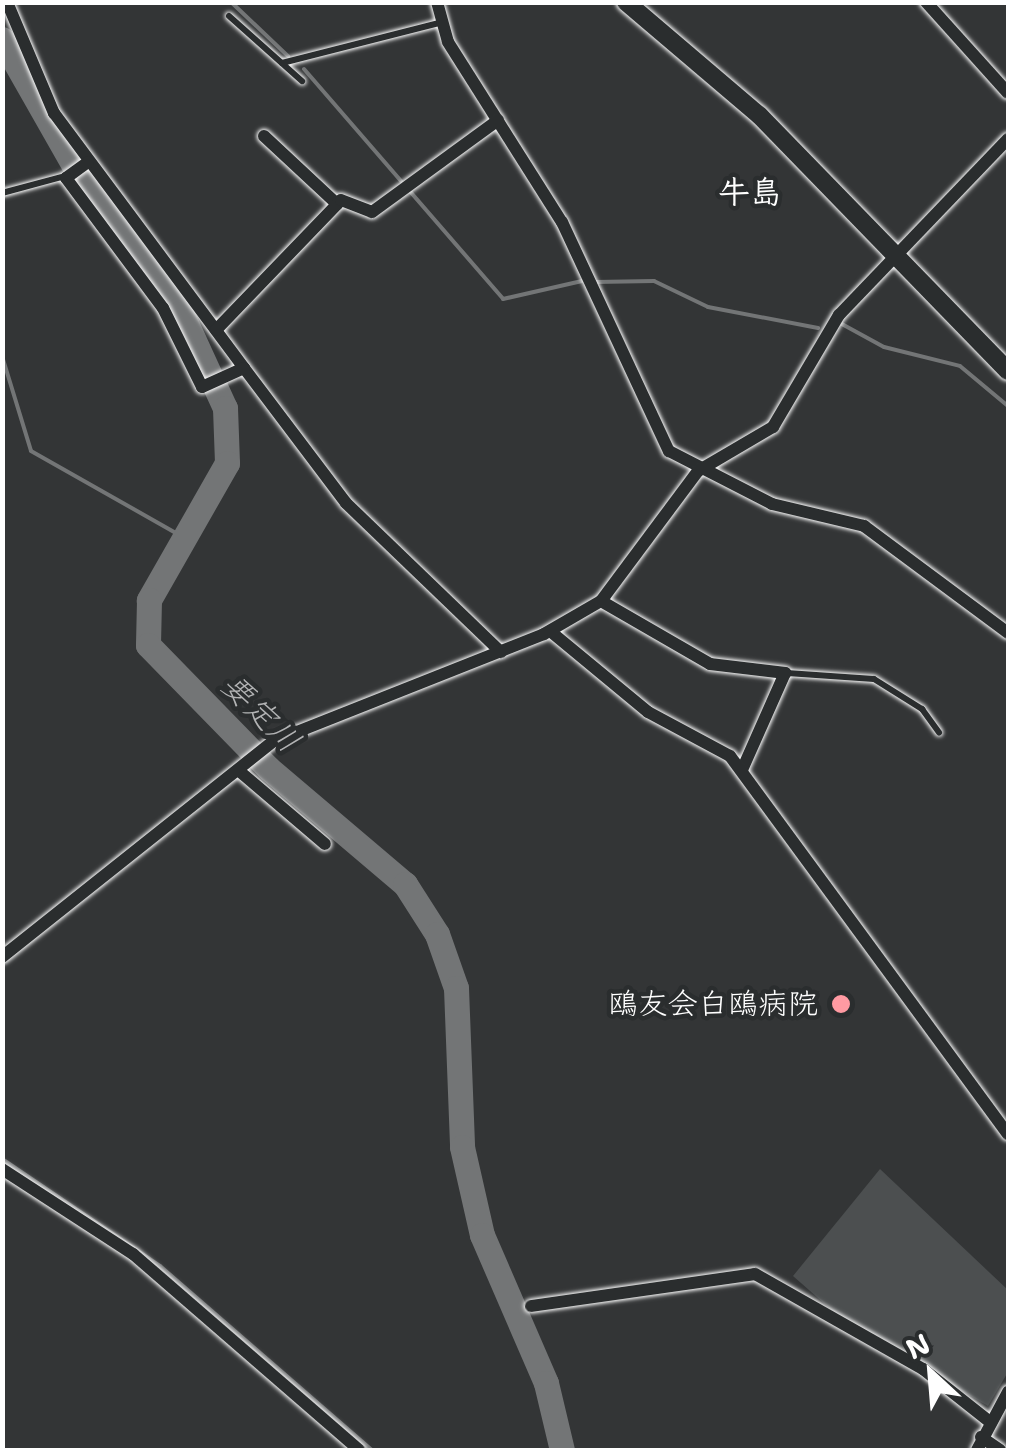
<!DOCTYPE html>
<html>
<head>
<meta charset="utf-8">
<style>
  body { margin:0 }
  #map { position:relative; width:1011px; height:1453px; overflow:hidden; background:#333536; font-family:"Shantell Sans","Klee One",sans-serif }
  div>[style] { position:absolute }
  .green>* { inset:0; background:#4c4f50 }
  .stream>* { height:4px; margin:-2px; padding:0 2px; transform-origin:2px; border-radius:2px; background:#737576 }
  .river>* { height:25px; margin:-12.5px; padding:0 12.5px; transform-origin:12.5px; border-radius:12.5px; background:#737576 }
  .roads { filter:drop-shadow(0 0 2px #fff) drop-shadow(0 0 2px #fff) }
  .lane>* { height:6px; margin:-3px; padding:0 3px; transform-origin:3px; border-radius:3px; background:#2a2d2e }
  .street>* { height:12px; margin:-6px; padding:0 6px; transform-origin:6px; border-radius:6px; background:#2a2d2e }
  .secondary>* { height:18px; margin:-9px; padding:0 9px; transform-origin:9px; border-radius:9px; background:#2a2d2e }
  .dots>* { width:28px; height:28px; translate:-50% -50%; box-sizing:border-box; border:5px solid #2a2d2e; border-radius:50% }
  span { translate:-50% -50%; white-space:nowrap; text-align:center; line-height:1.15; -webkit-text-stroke:9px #2a2d2e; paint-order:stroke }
  .poi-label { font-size:30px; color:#fff }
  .right { translate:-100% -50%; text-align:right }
  .neighbourhood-label { font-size:32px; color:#fff; font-weight:700 }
  .water-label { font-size:32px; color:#b2b3b4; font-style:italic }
  .frame { position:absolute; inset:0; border:5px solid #fff; pointer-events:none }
  .north { position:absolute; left:881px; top:1323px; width:100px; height:100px; -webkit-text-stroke:8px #2a2d2e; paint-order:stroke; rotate:334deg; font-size:28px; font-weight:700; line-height:40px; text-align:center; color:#fff }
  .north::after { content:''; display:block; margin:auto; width:35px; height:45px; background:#fff; clip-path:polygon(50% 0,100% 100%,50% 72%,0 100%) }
</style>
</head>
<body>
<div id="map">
  <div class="green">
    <div style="clip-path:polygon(880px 1169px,1008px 1290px,1008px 1372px,988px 1406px,851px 1327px,793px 1276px)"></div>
  </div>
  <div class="stream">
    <div style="left:231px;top:2px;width:79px;rotate:43.5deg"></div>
    <div style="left:304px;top:69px;width:304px;rotate:49.1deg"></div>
    <div style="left:503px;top:299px;width:81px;rotate:-12.8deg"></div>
    <div style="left:595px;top:282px;width:59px;rotate:-1deg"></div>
    <div style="left:654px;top:281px;width:60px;rotate:25.7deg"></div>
    <div style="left:708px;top:307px;width:112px;rotate:10.8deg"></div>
    <div style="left:840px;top:323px;width:50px;rotate:28.6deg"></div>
    <div style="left:884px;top:347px;width:78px;rotate:14deg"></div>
    <div style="left:960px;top:366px;width:62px;rotate:39.8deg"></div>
    <div style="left:2px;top:356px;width:99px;rotate:73deg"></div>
    <div style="left:31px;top:451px;width:175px;rotate:29.5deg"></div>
    <div style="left:2px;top:1159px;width:191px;rotate:34.1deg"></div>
    <div style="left:160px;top:1266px;width:281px;rotate:41deg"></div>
  </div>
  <div class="river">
    <div style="left:2px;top:39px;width:162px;rotate:60.4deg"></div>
    <div style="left:82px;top:180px;width:165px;rotate:53.1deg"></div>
    <div style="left:181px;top:312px;width:106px;rotate:65.4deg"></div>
    <div style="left:225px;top:408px;width:55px;rotate:87.9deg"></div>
    <div style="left:227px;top:463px;width:158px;rotate:119.7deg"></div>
    <div style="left:149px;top:600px;width:45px;rotate:91.3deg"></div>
    <div style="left:148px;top:645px;width:172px;rotate:45.7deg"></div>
    <div style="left:268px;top:768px;width:180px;rotate:40.3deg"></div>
    <div style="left:405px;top:884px;width:59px;rotate:57.4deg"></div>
    <div style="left:437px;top:934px;width:57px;rotate:70.6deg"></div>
    <div style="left:456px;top:988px;width:159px;rotate:87.8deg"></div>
    <div style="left:462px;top:1147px;width:90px;rotate:77.2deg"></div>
    <div style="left:482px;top:1235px;width:161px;rotate:66.6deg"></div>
    <div style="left:546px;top:1383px;width:69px;rotate:76.6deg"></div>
  </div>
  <div class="roads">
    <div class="lane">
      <div style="left:229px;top:16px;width:98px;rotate:41.7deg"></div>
      <div style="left:282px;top:63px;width:162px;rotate:-14.3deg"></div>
      <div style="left:2px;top:193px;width:65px;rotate:-15.1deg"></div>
      <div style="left:787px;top:673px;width:87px;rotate:3.9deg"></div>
      <div style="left:874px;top:679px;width:57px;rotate:32deg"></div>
      <div style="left:922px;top:709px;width:29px;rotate:54deg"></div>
    </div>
    <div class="street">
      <div style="left:7px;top:2px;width:121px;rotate:67.1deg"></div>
      <div style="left:54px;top:113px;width:318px;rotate:53.3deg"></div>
      <div style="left:244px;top:368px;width:169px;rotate:52.9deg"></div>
      <div style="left:346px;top:503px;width:215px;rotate:43.9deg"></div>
      <div style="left:437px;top:2px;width:41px;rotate:74.6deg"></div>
      <div style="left:448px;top:42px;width:213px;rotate:57.7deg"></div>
      <div style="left:562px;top:222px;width:253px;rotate:65deg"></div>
      <div style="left:669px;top:451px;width:116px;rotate:27.2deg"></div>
      <div style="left:772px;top:504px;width:95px;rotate:13.4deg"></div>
      <div style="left:864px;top:526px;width:179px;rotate:36.6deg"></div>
      <div style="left:926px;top:2px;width:122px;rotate:48deg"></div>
      <div style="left:264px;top:136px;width:100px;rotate:43deg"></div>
      <div style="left:88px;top:162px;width:27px;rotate:144deg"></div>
      <div style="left:66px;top:178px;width:162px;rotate:53.3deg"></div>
      <div style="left:163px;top:308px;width:88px;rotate:63.7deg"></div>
      <div style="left:202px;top:387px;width:46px;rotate:-24.3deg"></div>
      <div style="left:216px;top:330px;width:180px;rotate:-46.1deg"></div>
      <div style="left:341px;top:200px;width:33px;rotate:21deg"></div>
      <div style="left:372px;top:212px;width:156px;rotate:-36.1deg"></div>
      <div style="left:601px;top:601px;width:126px;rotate:30deg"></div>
      <div style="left:710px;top:664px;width:76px;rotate:6.8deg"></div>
      <div style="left:785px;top:673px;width:106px;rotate:113.9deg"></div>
      <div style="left:550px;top:631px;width:127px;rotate:39.6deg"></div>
      <div style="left:648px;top:712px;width:93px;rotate:28.2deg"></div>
      <div style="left:730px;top:756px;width:469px;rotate:53.7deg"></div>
      <div style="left:238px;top:770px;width:114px;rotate:40.4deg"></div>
      <div style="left:2px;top:957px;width:347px;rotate:-38.5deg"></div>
      <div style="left:274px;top:741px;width:290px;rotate:-21.6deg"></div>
      <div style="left:544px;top:634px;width:66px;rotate:-30.1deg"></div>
      <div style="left:601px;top:601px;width:162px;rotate:-53.3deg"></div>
      <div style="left:698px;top:471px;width:87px;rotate:-30.4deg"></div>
      <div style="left:773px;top:427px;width:130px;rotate:-59.5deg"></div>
      <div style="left:839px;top:315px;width:244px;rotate:-46.2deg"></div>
      <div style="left:2px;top:1169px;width:156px;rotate:33deg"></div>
      <div style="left:133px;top:1254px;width:299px;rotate:40.9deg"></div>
      <div style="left:531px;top:1306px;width:226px;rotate:-8.1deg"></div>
      <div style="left:755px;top:1274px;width:193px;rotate:29.5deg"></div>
      <div style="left:923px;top:1369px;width:85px;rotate:38.3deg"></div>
      <div style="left:981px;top:1437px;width:23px;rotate:34deg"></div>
      <div style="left:977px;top:1450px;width:66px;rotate:-61.9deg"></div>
    </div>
    <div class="secondary">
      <div style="left:626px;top:2px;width:175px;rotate:40.4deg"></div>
      <div style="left:759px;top:115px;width:357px;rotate:45.8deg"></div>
    </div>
  </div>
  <div class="dots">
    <div style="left:841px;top:1004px;background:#ff9aa2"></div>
  </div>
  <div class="poi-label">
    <span class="right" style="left:818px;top:1004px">鴎友会白鴎病院</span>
  </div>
  <div class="neighbourhood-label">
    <span style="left:750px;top:192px">牛島</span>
  </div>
  <div class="water-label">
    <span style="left:261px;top:713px;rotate:45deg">要定川</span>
  </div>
  <div class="frame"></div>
  <div class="north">N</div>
</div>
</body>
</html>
